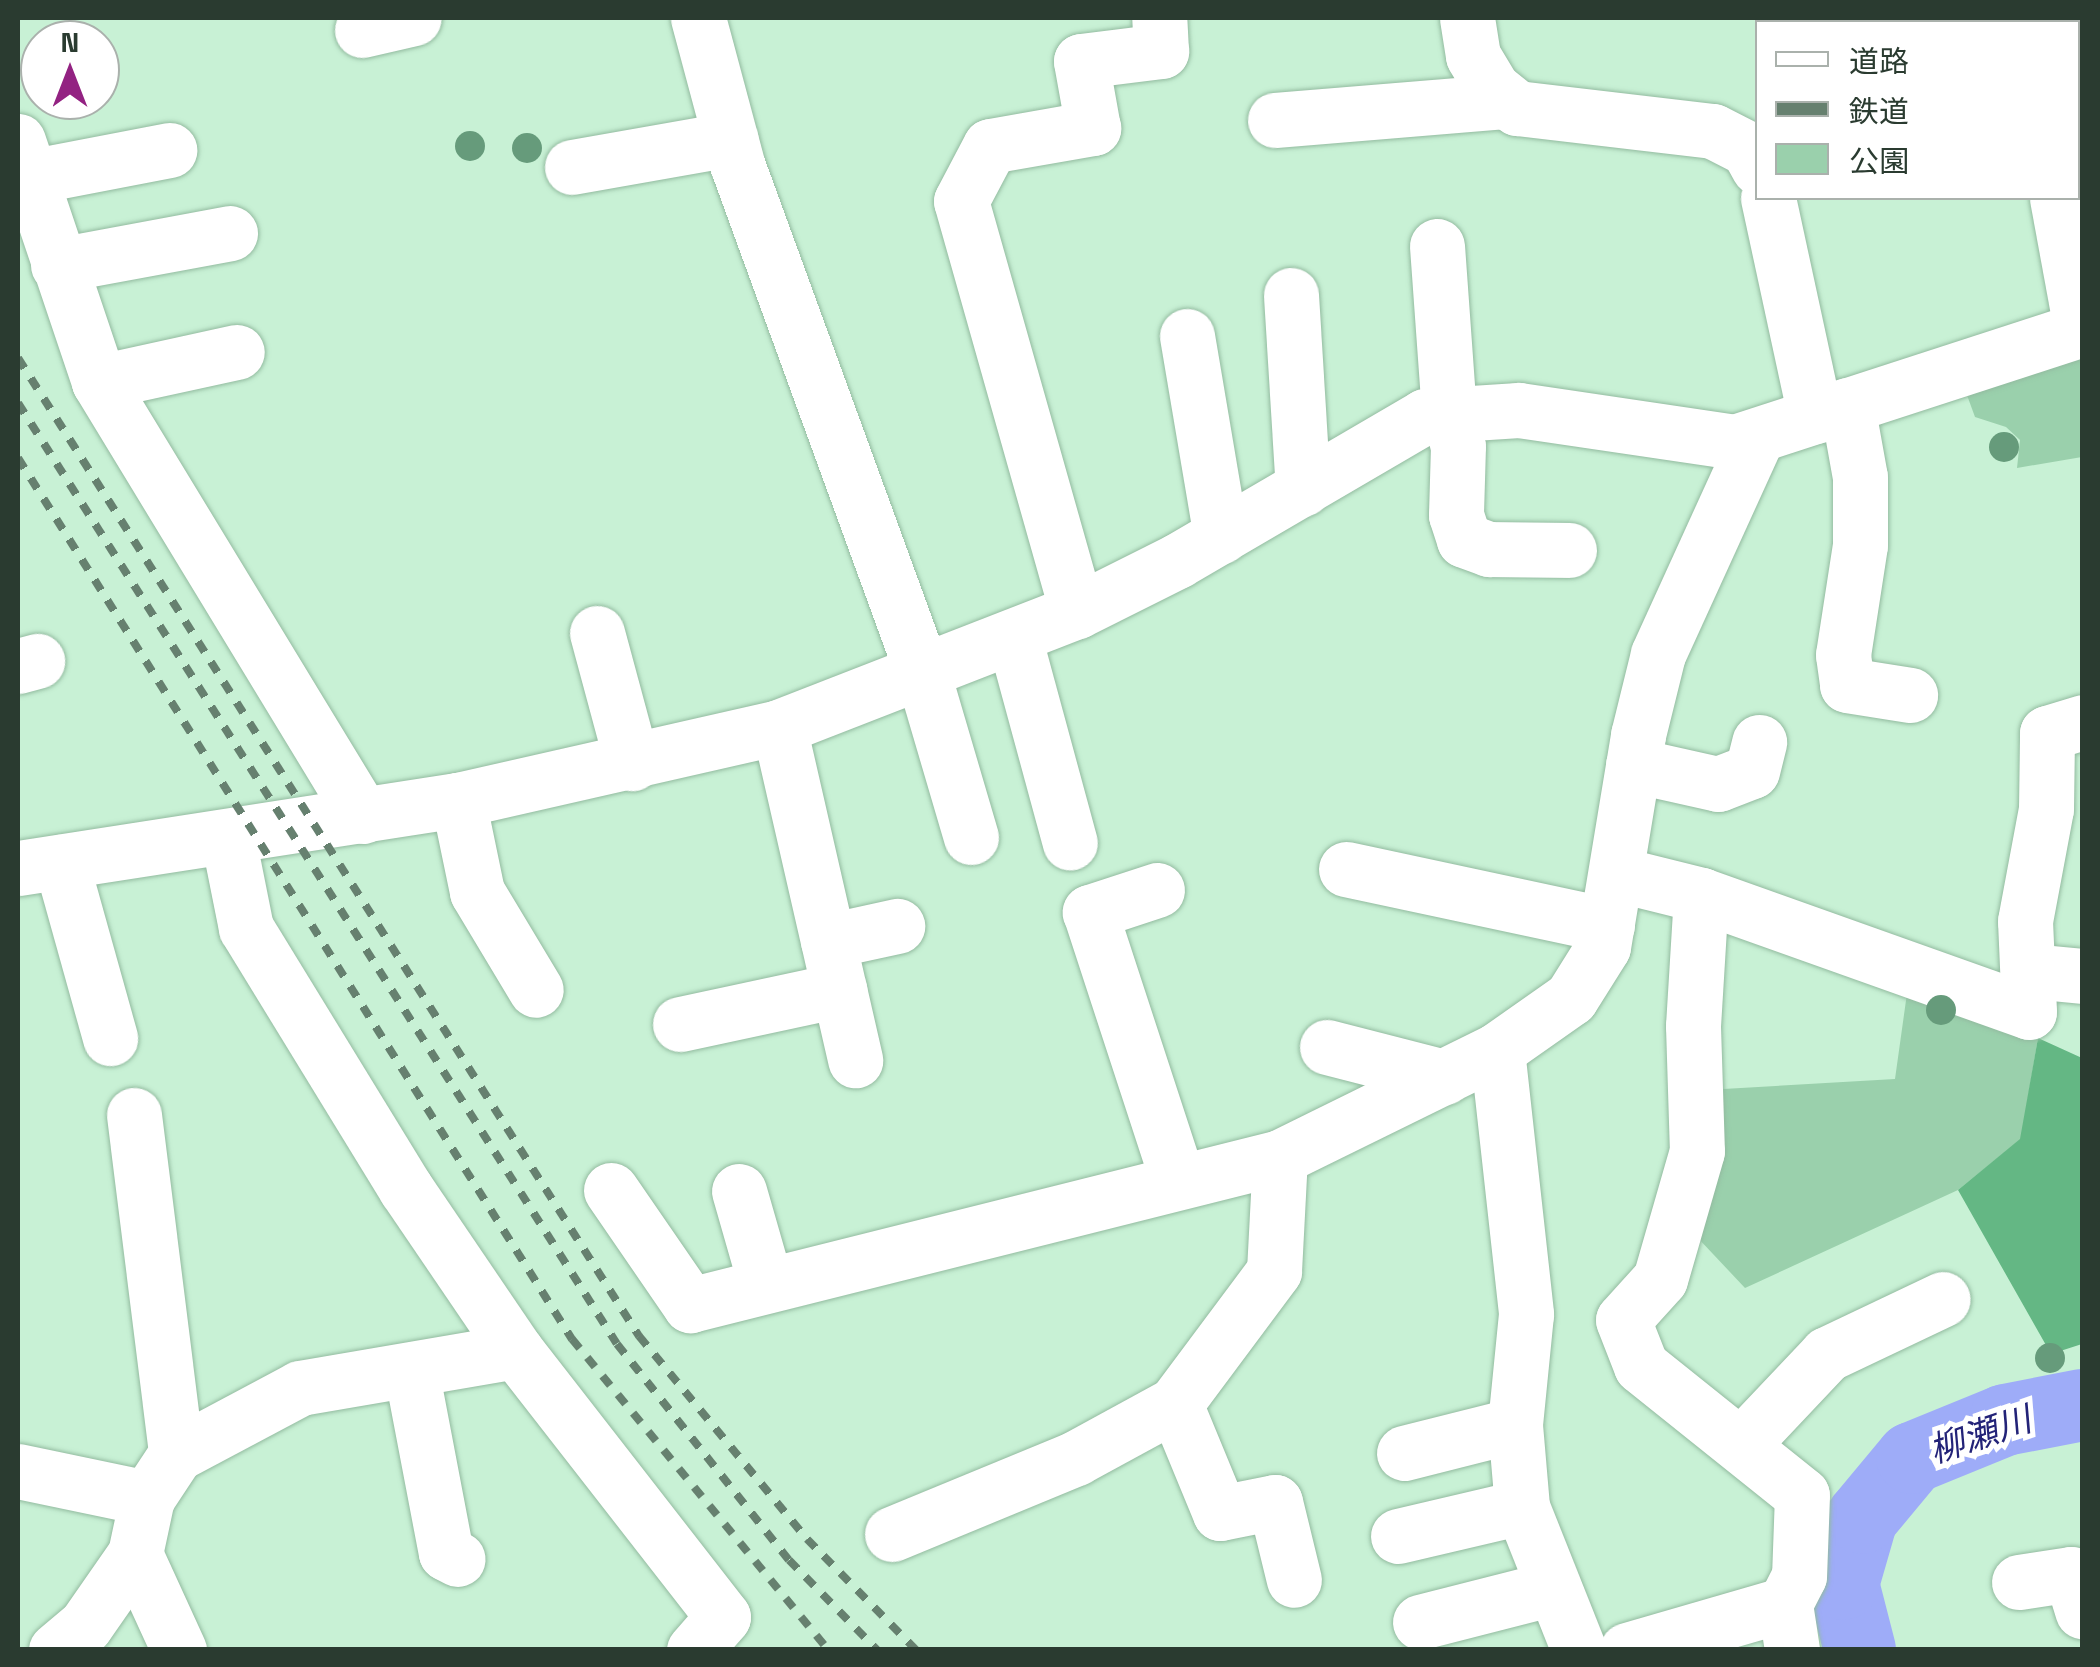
<!DOCTYPE html>
<html>
<head>
<meta charset="utf-8">
<style>
  body { margin:0 }
  #map { position:relative; width:2100px; height:1667px; overflow:hidden; background:#c8f1d5; font-family:"Space Grotesk","Noto Sans JP",sans-serif }
  div>[style] { position:absolute }
  .green>* { inset:0; background:#9ad0ac }
  .forest>* { inset:0; background:#64b784 }
  .river>* { height:72px; margin:-36px; padding:0 36px; transform-origin:36px; border-radius:36px; background:#9eacf8 }
  .roads { filter:drop-shadow(0 0 2px #93bba0) drop-shadow(0 0 2px #93bba0) }
  .minor>* { height:55px; margin:-27.5px; padding:0 27.5px; transform-origin:27.5px; border-radius:27.5px; background:#fff }
  .rail>* { height:8px; margin-top:-4px; transform-origin:0; background:repeating-linear-gradient(90deg,#66806f 0 12px,transparent 0 24px) }
  .trees>* { width:30px; height:30px; margin:-15px; border-radius:50%; background:#669b7b }
  span { translate:-50% -50%; white-space:nowrap; text-align:center; line-height:1.15; -webkit-text-stroke:10px #fff; paint-order:stroke }
  .water-label { font-size:35px; color:#232378; font-style:italic }
  .frame { position:absolute; inset:0; border:20px solid #2a3b30; pointer-events:none }
  .legend { position:absolute; left:1755px; top:20px; width:325px; height:180px; box-sizing:border-box; background:#fff; border:2px solid #aab1ac; margin:0; padding:12px 18px; list-style:none; font-size:30px; color:#2a3b30 }
  .legend li { display:flex; align-items:center; gap:20px; height:50px }
  .legend b { width:50px; border:2px solid #aab1ac }
  .north { position:absolute; left:20px; top:20px; width:100px; height:100px; box-sizing:border-box; background:#fff; border:2px solid #aab1ac; border-radius:50%; rotate:0deg; font-size:28px; font-weight:700; line-height:40px; text-align:center; color:#2a3b30 }
  .north::after { content:''; display:block; margin:auto; width:35px; height:45px; background:#932282; clip-path:polygon(50% 0,100% 100%,50% 72%,0 100%) }
</style>
</head>
<body>
<div id="map">
  <div class="green">
    <div style="clip-path:polygon(2082px 348px,2082px 457px,2017px 468px,2020px 440px,2006px 427px,1975px 417px,1964px 387px)"></div>
    <div style="clip-path:polygon(1909px 979px,2038px 1038px,2021px 1139px,1958px 1190px,1745px 1288px,1697px 1237px,1706px 1090px,1895px 1079px)"></div>
  </div>
  <div class="forest">
    <div style="clip-path:polygon(2038px 1038px,2082px 1058px,2082px 1344px,2051px 1354px,1958px 1190px,2020px 1139px)"></div>
  </div>
  <div class="river">
    <div style="left:1860px;top:1650px;width:68px;rotate:-104.4deg"></div>
    <div style="left:1843px;top:1584px;width:69px;rotate:-73.9deg"></div>
    <div style="left:1862px;top:1518px;width:78px;rotate:-50.2deg"></div>
    <div style="left:1912px;top:1458px;width:100px;rotate:-22.2deg"></div>
    <div style="left:2005px;top:1420px;width:78px;rotate:-11deg"></div>
  </div>
  <div class="roads">
    <div class="minor">
      <div style="left:698px;top:18px;width:151px;rotate:75deg"></div>
      <div style="left:737px;top:164px;width:543px;rotate:69.96deg"></div>
      <div style="left:923px;top:674px;width:170px;rotate:73.6deg"></div>
      <div style="left:1467px;top:18px;width:38px;rotate:81deg"></div>
      <div style="left:1473px;top:56px;width:37px;rotate:59deg"></div>
      <div style="left:1492px;top:88px;width:32px;rotate:39deg"></div>
      <div style="left:1517px;top:108px;width:197px;rotate:6.7deg"></div>
      <div style="left:1713px;top:131px;width:39px;rotate:27deg"></div>
      <div style="left:1748px;top:149px;width:21px;rotate:61deg"></div>
      <div style="left:2030px;top:18px;width:4px;rotate:76deg"></div>
      <div style="left:362px;top:30px;width:53px;rotate:-13deg"></div>
      <div style="left:1275px;top:120px;width:230px;rotate:-4.7deg"></div>
      <div style="left:18px;top:141px;width:254px;rotate:71.4deg"></div>
      <div style="left:99px;top:382px;width:508px;rotate:58.69deg"></div>
      <div style="left:572px;top:167px;width:161px;rotate:-10deg"></div>
      <div style="left:29px;top:177px;width:143px;rotate:-10.9deg"></div>
      <div style="left:1768px;top:198px;width:223px;rotate:77.8deg"></div>
      <div style="left:2057px;top:198px;width:133px;rotate:79.6deg"></div>
      <div style="left:1437px;top:246px;width:167px;rotate:85.9deg"></div>
      <div style="left:1449px;top:413px;width:34px;rotate:75deg"></div>
      <div style="left:1458px;top:446px;width:69px;rotate:91.7deg"></div>
      <div style="left:1456px;top:515px;width:26px;rotate:72deg"></div>
      <div style="left:1464px;top:540px;width:27px;rotate:20deg"></div>
      <div style="left:1489px;top:549px;width:80px;rotate:0.7deg"></div>
      <div style="left:58px;top:265px;width:175px;rotate:-10.5deg"></div>
      <div style="left:1291px;top:295px;width:194px;rotate:86.5deg"></div>
      <div style="left:1187px;top:336px;width:203px;rotate:80.4deg"></div>
      <div style="left:99px;top:382px;width:141px;rotate:-12.3deg"></div>
      <div style="left:1847px;top:405px;width:73px;rotate:79.8deg"></div>
      <div style="left:1860px;top:477px;width:68px;rotate:90deg"></div>
      <div style="left:1860px;top:545px;width:111px;rotate:98.8deg"></div>
      <div style="left:1843px;top:655px;width:30px;rotate:82deg"></div>
      <div style="left:1847px;top:685px;width:64px;rotate:9deg"></div>
      <div style="left:1077px;top:611px;width:426px;rotate:-105.8deg"></div>
      <div style="left:961px;top:201px;width:62px;rotate:-62.2deg"></div>
      <div style="left:990px;top:146px;width:105px;rotate:-9.9deg"></div>
      <div style="left:1093px;top:128px;width:68px;rotate:-100.2deg"></div>
      <div style="left:1081px;top:61px;width:81px;rotate:-7.1deg"></div>
      <div style="left:1161px;top:51px;width:33px;rotate:-93deg"></div>
      <div style="left:597px;top:633px;width:135px;rotate:74.9deg"></div>
      <div style="left:1014px;top:637px;width:213px;rotate:74.8deg"></div>
      <div style="left:18px;top:666px;width:20px;rotate:-15deg"></div>
      <div style="left:779px;top:727px;width:342px;rotate:77.1deg"></div>
      <div style="left:1633px;top:765px;width:87px;rotate:12.6deg"></div>
      <div style="left:1718px;top:784px;width:36px;rotate:-21deg"></div>
      <div style="left:1752px;top:771px;width:30px;rotate:-76deg"></div>
      <div style="left:458px;top:800px;width:94px;rotate:78.3deg"></div>
      <div style="left:477px;top:892px;width:114px;rotate:59deg"></div>
      <div style="left:228px;top:838px;width:92px;rotate:78.7deg"></div>
      <div style="left:246px;top:928px;width:306px;rotate:58.5deg"></div>
      <div style="left:406px;top:1189px;width:196px;rotate:55.8deg"></div>
      <div style="left:516px;top:1351px;width:337px;rotate:52.1deg"></div>
      <div style="left:723px;top:1617px;width:44px;rotate:131.3deg"></div>
      <div style="left:61px;top:862px;width:183px;rotate:74.4deg"></div>
      <div style="left:18px;top:868px;width:445px;rotate:-8.8deg"></div>
      <div style="left:458px;top:800px;width:329px;rotate:-12.8deg"></div>
      <div style="left:779px;top:727px;width:320px;rotate:-21.3deg"></div>
      <div style="left:1077px;top:611px;width:112px;rotate:-26.6deg"></div>
      <div style="left:1177px;top:561px;width:287px;rotate:-30.3deg"></div>
      <div style="left:1425px;top:416px;width:94px;rotate:-3.7deg"></div>
      <div style="left:1519px;top:410px;width:218px;rotate:8.4deg"></div>
      <div style="left:1735px;top:442px;width:365px;rotate:-18deg"></div>
      <div style="left:1346px;top:869px;width:267px;rotate:12.1deg"></div>
      <div style="left:1617px;top:874px;width:87px;rotate:14deg"></div>
      <div style="left:1701px;top:895px;width:348px;rotate:19.6deg"></div>
      <div style="left:2029px;top:1012px;width:91px;rotate:-92.5deg"></div>
      <div style="left:2025px;top:921px;width:114px;rotate:-79.4deg"></div>
      <div style="left:2046px;top:809px;width:76px;rotate:-89.2deg"></div>
      <div style="left:2047px;top:733px;width:37px;rotate:-17deg"></div>
      <div style="left:1157px;top:890px;width:71px;rotate:161.8deg"></div>
      <div style="left:1090px;top:912px;width:283px;rotate:71.9deg"></div>
      <div style="left:1701px;top:895px;width:131px;rotate:93.5deg"></div>
      <div style="left:1693px;top:1026px;width:125px;rotate:88.2deg"></div>
      <div style="left:1697px;top:1151px;width:133px;rotate:106.1deg"></div>
      <div style="left:1660px;top:1279px;width:55px;rotate:132.1deg"></div>
      <div style="left:1623px;top:1320px;width:49px;rotate:68.6deg"></div>
      <div style="left:1641px;top:1366px;width:206px;rotate:38.7deg"></div>
      <div style="left:1802px;top:1495px;width:81px;rotate:92.1deg"></div>
      <div style="left:1799px;top:1576px;width:31px;rotate:117deg"></div>
      <div style="left:1785px;top:1604px;width:47px;rotate:81.3deg"></div>
      <div style="left:828px;top:941px;width:71px;rotate:-12.3deg"></div>
      <div style="left:2031px;top:971px;width:51px;rotate:5.6deg"></div>
      <div style="left:680px;top:1024px;width:163px;rotate:-12.1deg"></div>
      <div style="left:1327px;top:1047px;width:121px;rotate:14.4deg"></div>
      <div style="left:1497px;top:1050px;width:266px;rotate:83.7deg"></div>
      <div style="left:1526px;top:1314px;width:112px;rotate:95.7deg"></div>
      <div style="left:1515px;top:1425px;width:82px;rotate:85.1deg"></div>
      <div style="left:1522px;top:1507px;width:154px;rotate:68.3deg"></div>
      <div style="left:134px;top:1115px;width:342px;rotate:82.9deg"></div>
      <div style="left:611px;top:1190px;width:140px;rotate:55.5deg"></div>
      <div style="left:690px;top:1305px;width:608px;rotate:-14.08deg"></div>
      <div style="left:1280px;top:1157px;width:242px;rotate:-26.2deg"></div>
      <div style="left:1497px;top:1050px;width:90px;rotate:-35.1deg"></div>
      <div style="left:1571px;top:998px;width:60px;rotate:-57.9deg"></div>
      <div style="left:1603px;top:947px;width:215px;rotate:-80.6deg"></div>
      <div style="left:1638px;top:735px;width:83px;rotate:-76.1deg"></div>
      <div style="left:1658px;top:654px;width:239px;rotate:-65.5deg"></div>
      <div style="left:739px;top:1191px;width:98px;rotate:74deg"></div>
      <div style="left:411px;top:1370px;width:186px;rotate:79.2deg"></div>
      <div style="left:446px;top:1553px;width:13px;rotate:27deg"></div>
      <div style="left:1175px;top:1404px;width:118px;rotate:67.6deg"></div>
      <div style="left:1220px;top:1513px;width:56px;rotate:-11.3deg"></div>
      <div style="left:1275px;top:1502px;width:80px;rotate:76.3deg"></div>
      <div style="left:1742px;top:1444px;width:124px;rotate:-46.6deg"></div>
      <div style="left:1827px;top:1354px;width:128px;rotate:-25.4deg"></div>
      <div style="left:1404px;top:1453px;width:114px;rotate:-14.2deg"></div>
      <div style="left:18px;top:1471px;width:132px;rotate:11.8deg"></div>
      <div style="left:892px;top:1534px;width:199px;rotate:-22.4deg"></div>
      <div style="left:1076px;top:1458px;width:113px;rotate:-28.6deg"></div>
      <div style="left:1175px;top:1404px;width:166px;rotate:-53.3deg"></div>
      <div style="left:1274px;top:1271px;width:114px;rotate:-87deg"></div>
      <div style="left:1398px;top:1536px;width:127px;rotate:-13.2deg"></div>
      <div style="left:135px;top:1554px;width:106px;rotate:65.4deg"></div>
      <div style="left:2019px;top:1582px;width:53px;rotate:-8.7deg"></div>
      <div style="left:2071px;top:1574px;width:39px;rotate:73deg"></div>
      <div style="left:1420px;top:1622px;width:137px;rotate:-14.3deg"></div>
      <div style="left:56px;top:1650px;width:38px;rotate:-40deg"></div>
      <div style="left:85px;top:1626px;width:88px;rotate:-55.2deg"></div>
      <div style="left:135px;top:1554px;width:57px;rotate:-77.9deg"></div>
      <div style="left:147px;top:1498px;width:53px;rotate:-56.6deg"></div>
      <div style="left:176px;top:1454px;width:140px;rotate:-28deg"></div>
      <div style="left:300px;top:1388px;width:219px;rotate:-9.7deg"></div>
      <div style="left:1627px;top:1650px;width:165px;rotate:-16.2deg"></div>
    </div>
  </div>
  <div class="rail">
    <div style="left:18px;top:358px;width:1159px;rotate:57.59deg"></div>
    <div style="left:639px;top:1336px;width:264px;rotate:50.4deg"></div>
    <div style="left:807px;top:1539px;width:156px;rotate:45.5deg"></div>
    <div style="left:18px;top:403px;width:1115px;rotate:57.52deg"></div>
    <div style="left:617px;top:1344px;width:276px;rotate:51.5deg"></div>
    <div style="left:789px;top:1560px;width:126px;rotate:45.6deg"></div>
    <div style="left:18px;top:458px;width:1041px;rotate:57.84deg"></div>
    <div style="left:572px;top:1339px;width:403px;rotate:50.5deg"></div>
  </div>
  <div class="trees">
    <div style="left:470px;top:146px"></div>
    <div style="left:527px;top:148px"></div>
    <div style="left:2004px;top:447px"></div>
    <div style="left:1941px;top:1010px"></div>
    <div style="left:2050px;top:1358px"></div>
  </div>
  <div class="water-label">
    <span style="left:1980px;top:1435px;rotate:-19deg">柳瀬川</span>
  </div>
  <div class="frame"></div>
  <ul class="legend">
  <li><b style="height:12px;background:#fff"></b>道路</li>
  <li><b style="height:12px;background:#66806f"></b>鉄道</li>
  <li><b style="height:28px;background:#9ad0ac"></b>公園</li>
  </ul>
  <div class="north">N</div>
</div>
</body>
</html>
